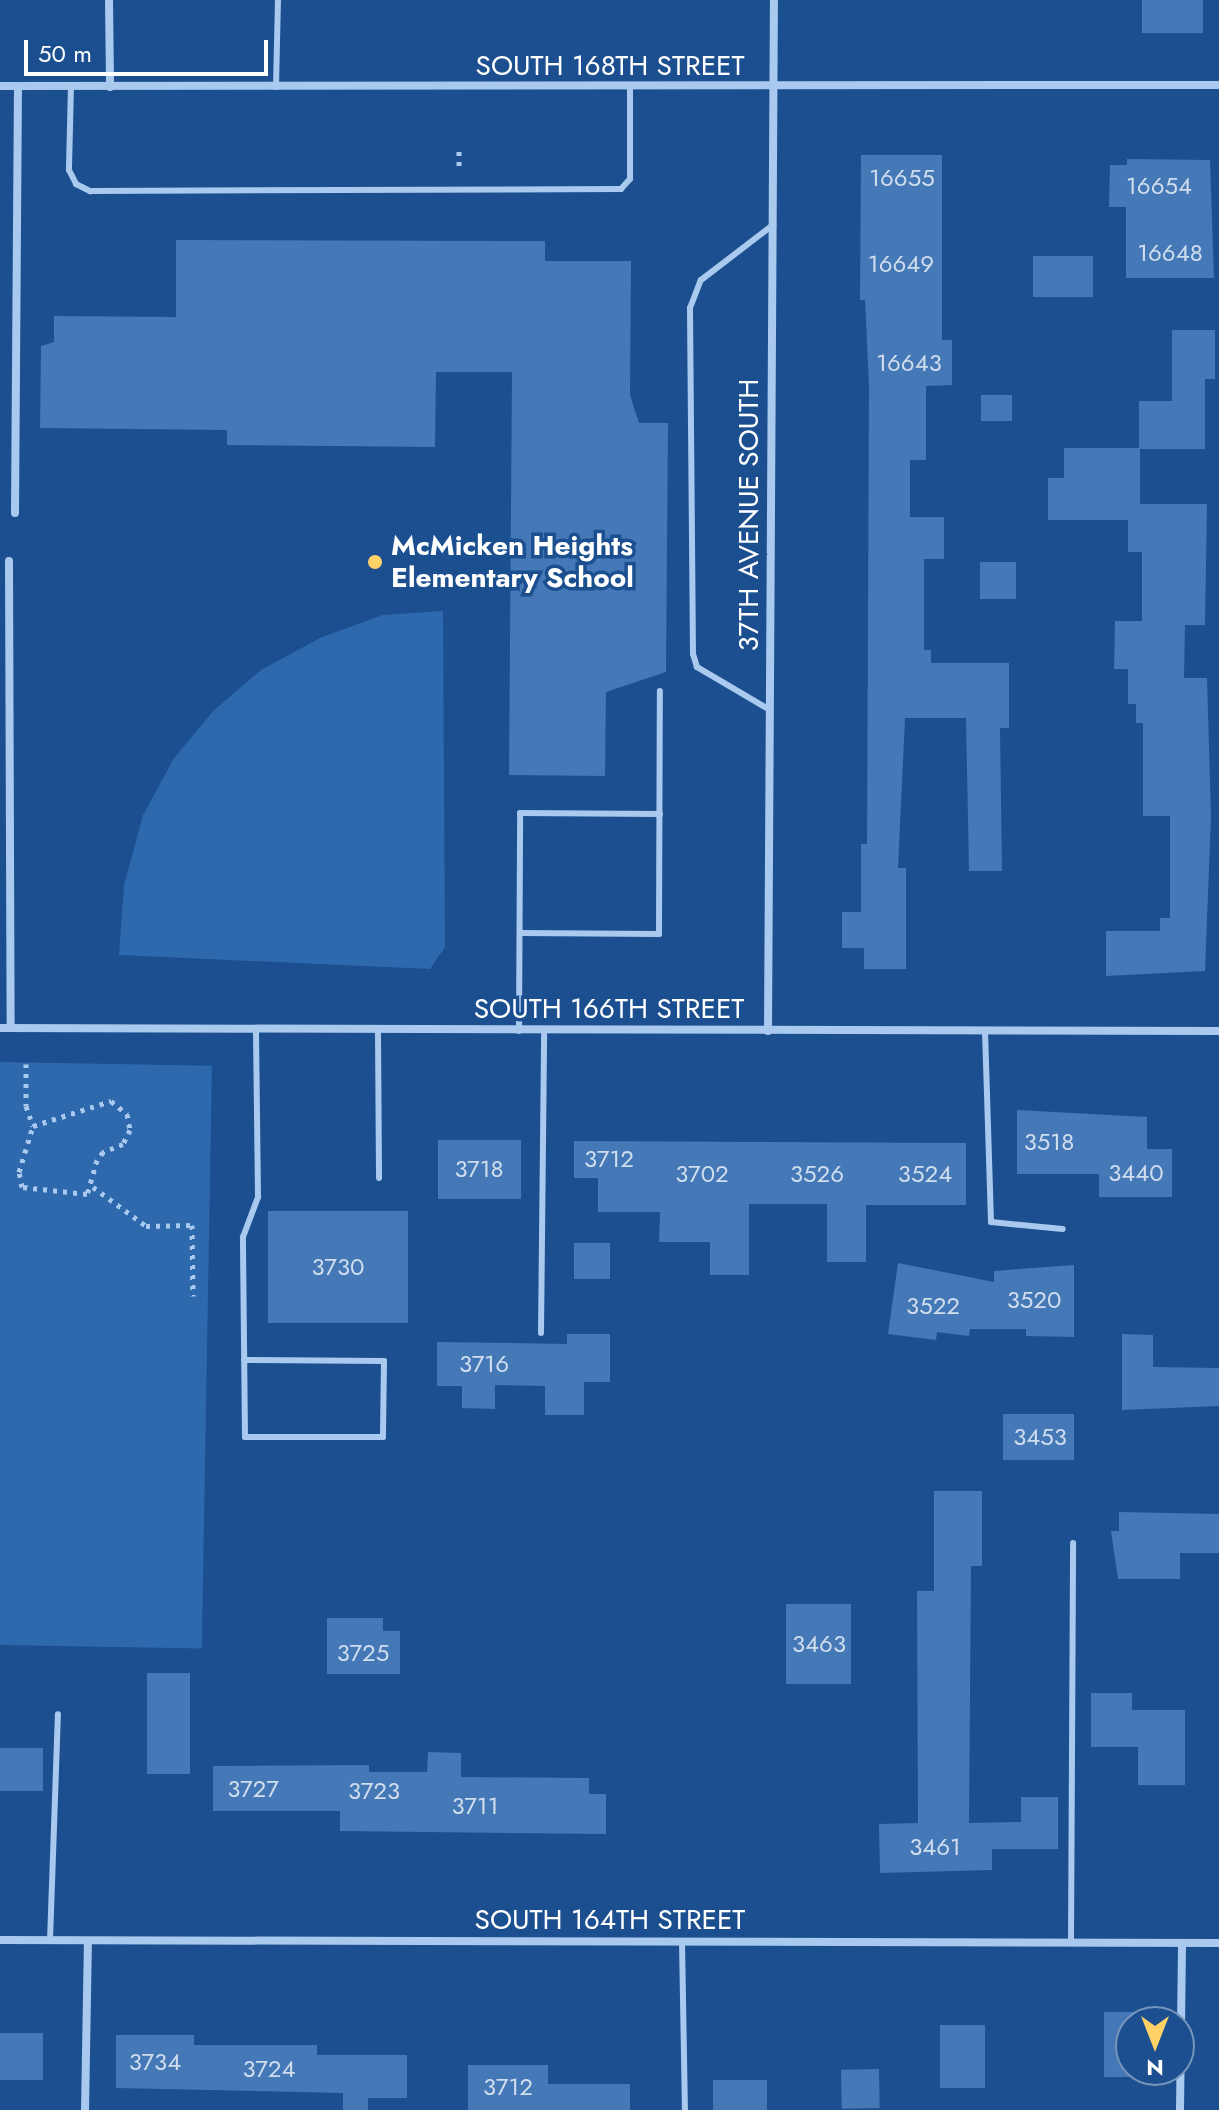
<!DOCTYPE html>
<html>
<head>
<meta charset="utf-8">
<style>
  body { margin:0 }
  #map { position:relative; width:1219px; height:2110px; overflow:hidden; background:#1b4f8f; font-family:Jost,sans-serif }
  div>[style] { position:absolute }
  .green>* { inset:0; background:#2e69ad; transform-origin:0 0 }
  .building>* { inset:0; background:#4478b7; transform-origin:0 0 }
  .path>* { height:5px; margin-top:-2.5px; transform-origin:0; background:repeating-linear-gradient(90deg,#a9c9ee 0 4px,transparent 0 10px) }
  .service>* { height:6px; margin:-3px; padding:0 3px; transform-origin:3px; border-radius:3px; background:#a9c9ee }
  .minor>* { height:8px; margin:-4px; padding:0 4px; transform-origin:4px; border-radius:4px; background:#a9c9ee }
  .dots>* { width:22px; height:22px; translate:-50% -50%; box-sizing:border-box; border:4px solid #1b4f8f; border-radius:50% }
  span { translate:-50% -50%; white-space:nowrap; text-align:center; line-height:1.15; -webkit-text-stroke:7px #1b4f8f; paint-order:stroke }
  .number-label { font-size:24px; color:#d0dded }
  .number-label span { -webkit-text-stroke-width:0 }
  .street-label { font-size:28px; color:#fff }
  .poi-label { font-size:28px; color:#fff; font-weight:700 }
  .left { translate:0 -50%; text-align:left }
  .north { position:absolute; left:1115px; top:2006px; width:80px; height:80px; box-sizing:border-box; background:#1b4f8f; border:2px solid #7695bc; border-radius:50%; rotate:180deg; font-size:22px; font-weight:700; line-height:32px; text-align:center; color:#fff }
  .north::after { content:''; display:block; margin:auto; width:28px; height:36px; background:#ffd166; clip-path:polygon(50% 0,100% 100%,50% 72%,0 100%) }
  .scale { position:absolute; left:24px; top:40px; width:244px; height:36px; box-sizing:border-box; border:4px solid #fff; border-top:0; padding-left:10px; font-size:24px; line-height:28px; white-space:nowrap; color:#fff; -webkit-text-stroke:6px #1b4f8f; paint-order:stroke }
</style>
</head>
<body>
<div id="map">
  <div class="green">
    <div style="clip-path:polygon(443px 611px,445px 947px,430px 969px,119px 955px,124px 885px,143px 815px,174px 758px,214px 710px,261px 670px,322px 637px,383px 615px)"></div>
    <div style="left:0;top:1062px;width:212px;height:583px;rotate:1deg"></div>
  </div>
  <div class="building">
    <div style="left:1142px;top:0;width:61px;height:33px"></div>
    <div style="clip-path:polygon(861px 155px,942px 155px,942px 340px,952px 340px,952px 385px,926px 386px,926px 460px,910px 460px,910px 517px,944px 517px,944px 559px,924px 559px,924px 650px,931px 650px,931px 663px,1009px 663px,1009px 728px,1000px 728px,1002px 871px,969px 871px,966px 718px,905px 718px,898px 868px,906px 868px,906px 969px,864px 969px,864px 948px,842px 948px,842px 912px,861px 912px,861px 844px,867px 844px,869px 386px,865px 300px,860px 300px)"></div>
    <div style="clip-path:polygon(1127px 159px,1210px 160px,1214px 278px,1126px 278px,1126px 207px,1109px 207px,1110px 165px,1127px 165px)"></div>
    <div style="clip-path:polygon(176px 240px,545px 241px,545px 261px,631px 261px,630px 395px,639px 423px,668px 423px,666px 672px,606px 692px,605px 776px,509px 775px,512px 372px,436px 372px,435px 447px,227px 445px,227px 430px,40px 428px,41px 346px,54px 342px,54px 316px,176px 317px)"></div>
    <div style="left:1033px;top:256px;width:60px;height:41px"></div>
    <div style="clip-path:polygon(1172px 330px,1215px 330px,1215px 379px,1205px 379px,1205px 449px,1140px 449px,1140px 504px,1207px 504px,1205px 625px,1185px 625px,1184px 678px,1207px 678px,1211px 816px,1205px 971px,1106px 976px,1106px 931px,1160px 931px,1160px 918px,1170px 918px,1170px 816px,1143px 816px,1143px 723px,1136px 723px,1136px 704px,1128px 704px,1128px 669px,1114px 669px,1115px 621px,1142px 621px,1142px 552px,1128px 552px,1128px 520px,1048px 520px,1048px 478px,1064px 478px,1064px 448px,1139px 448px,1139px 401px,1172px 401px)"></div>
    <div style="left:981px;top:395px;width:31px;height:26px"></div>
    <div style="left:980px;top:562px;width:36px;height:37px"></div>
    <div style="clip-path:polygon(1017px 1110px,1147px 1117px,1147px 1149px,1172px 1149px,1172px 1197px,1099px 1197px,1099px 1174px,1017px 1174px)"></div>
    <div style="left:438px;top:1140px;width:83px;height:59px"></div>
    <div style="clip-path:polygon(574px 1141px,966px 1143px,966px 1205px,866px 1205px,866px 1262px,827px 1262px,827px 1204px,749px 1204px,749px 1275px,710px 1275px,710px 1242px,659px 1242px,660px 1212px,598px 1212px,598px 1178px,574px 1178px)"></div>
    <div style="left:268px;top:1211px;width:140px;height:112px"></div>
    <div style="left:574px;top:1243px;width:36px;height:36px"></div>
    <div style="clip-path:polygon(898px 1263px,994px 1282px,994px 1271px,1074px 1265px,1074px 1337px,1026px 1336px,1026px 1329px,970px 1329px,969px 1336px,937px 1332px,936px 1340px,888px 1334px)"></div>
    <div style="clip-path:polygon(567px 1334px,610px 1334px,610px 1382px,584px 1382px,584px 1415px,545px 1415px,545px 1386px,495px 1385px,495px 1409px,462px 1408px,462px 1386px,437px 1386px,437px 1342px,567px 1344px)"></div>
    <div style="clip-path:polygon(1122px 1334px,1153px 1335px,1153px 1367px,1219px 1368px,1219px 1406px,1122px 1410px)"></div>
    <div style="left:1003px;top:1414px;width:71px;height:46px"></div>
    <div style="clip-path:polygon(934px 1491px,982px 1491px,982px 1566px,971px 1566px,969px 1823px,1021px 1822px,1021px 1797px,1058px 1797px,1058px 1849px,992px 1849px,992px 1870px,880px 1873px,879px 1824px,918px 1823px,917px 1591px,934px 1591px)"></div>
    <div style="clip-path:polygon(1119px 1512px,1219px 1514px,1219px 1553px,1180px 1553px,1180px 1579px,1118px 1579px,1111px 1531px,1119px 1531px)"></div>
    <div style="left:786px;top:1604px;width:65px;height:80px"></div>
    <div style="clip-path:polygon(327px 1618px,383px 1618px,383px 1631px,400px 1631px,400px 1674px,327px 1674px)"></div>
    <div style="left:147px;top:1673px;width:43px;height:101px"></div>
    <div style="clip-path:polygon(1091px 1693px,1132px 1693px,1132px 1710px,1185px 1710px,1185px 1785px,1138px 1785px,1138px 1747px,1091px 1747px)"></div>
    <div style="left:0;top:1748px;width:43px;height:43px"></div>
    <div style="clip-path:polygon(428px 1752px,461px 1753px,461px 1777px,589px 1778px,589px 1794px,606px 1794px,606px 1834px,340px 1831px,340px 1811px,213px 1811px,213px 1766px,369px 1765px,369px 1772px,427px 1772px)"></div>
    <div style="clip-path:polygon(1104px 2012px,1146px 2012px,1146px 2022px,1131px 2022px,1131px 2070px,1146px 2070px,1146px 2077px,1104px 2077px)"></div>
    <div style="left:940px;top:2025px;width:45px;height:63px"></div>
    <div style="left:0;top:2033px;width:43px;height:47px"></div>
    <div style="clip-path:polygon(116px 2035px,194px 2035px,194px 2045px,317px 2045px,317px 2055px,407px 2055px,407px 2098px,368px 2098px,368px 2110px,343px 2110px,343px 2093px,116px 2088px)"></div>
    <div style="clip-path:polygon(468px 2065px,548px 2065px,548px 2084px,630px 2084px,630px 2110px,468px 2110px)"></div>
    <div style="left:879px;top:2069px;width:39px;height:38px;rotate:89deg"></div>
    <div style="left:713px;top:2080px;width:54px;height:30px"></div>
  </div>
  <div class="path">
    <div style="left:459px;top:151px;width:19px;rotate:90deg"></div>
    <div style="left:26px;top:1064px;width:42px;rotate:90deg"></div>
    <div style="left:26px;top:1106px;width:21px;rotate:71deg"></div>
    <div style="left:111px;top:1101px;width:21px;rotate:39deg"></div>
    <div style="left:127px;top:1114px;width:16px;rotate:79deg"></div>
    <div style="left:130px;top:1130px;width:16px;rotate:117deg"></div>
    <div style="left:123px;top:1144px;width:22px;rotate:158deg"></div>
    <div style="left:103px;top:1152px;width:10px;rotate:127deg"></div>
    <div style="left:97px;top:1160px;width:35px;rotate:106deg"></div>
    <div style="left:87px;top:1194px;width:65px;rotate:-173.9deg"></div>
    <div style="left:22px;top:1187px;width:15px;rotate:-101deg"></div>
    <div style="left:19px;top:1172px;width:48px;rotate:-73.1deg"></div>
    <div style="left:33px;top:1126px;width:82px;rotate:-17.8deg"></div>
    <div style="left:93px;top:1187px;width:66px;rotate:36.3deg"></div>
    <div style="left:146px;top:1226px;width:46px;rotate:-1.2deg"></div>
    <div style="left:192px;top:1225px;width:71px;rotate:89.2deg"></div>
  </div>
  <div class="service">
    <div style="left:71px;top:86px;width:84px;rotate:91.4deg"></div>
    <div style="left:69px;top:170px;width:16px;rotate:63deg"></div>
    <div style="left:76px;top:184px;width:16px;rotate:27deg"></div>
    <div style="left:90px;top:191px;width:531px;rotate:-0.22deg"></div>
    <div style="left:621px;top:189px;width:13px;rotate:-48deg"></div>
    <div style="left:630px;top:179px;width:90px;rotate:-90deg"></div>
    <div style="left:276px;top:87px;width:87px;rotate:-88.7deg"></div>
    <div style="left:770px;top:710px;width:85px;rotate:-149.5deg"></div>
    <div style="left:697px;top:667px;width:14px;rotate:-107deg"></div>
    <div style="left:693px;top:654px;width:346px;rotate:-90.5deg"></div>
    <div style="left:690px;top:308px;width:30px;rotate:-69deg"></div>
    <div style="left:701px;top:280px;width:91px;rotate:-37.4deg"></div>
    <div style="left:520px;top:933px;width:139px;rotate:0.4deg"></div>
    <div style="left:659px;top:934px;width:243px;rotate:-89.8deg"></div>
    <div style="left:519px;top:1031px;width:218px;rotate:-89.7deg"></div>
    <div style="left:520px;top:813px;width:140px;rotate:0.4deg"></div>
    <div style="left:985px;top:1031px;width:191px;rotate:88.2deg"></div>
    <div style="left:991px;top:1222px;width:72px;rotate:5.6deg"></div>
    <div style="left:378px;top:1032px;width:146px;rotate:89.6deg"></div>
    <div style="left:541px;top:1333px;width:302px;rotate:-89.4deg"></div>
    <div style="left:244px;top:1360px;width:140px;rotate:0.4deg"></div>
    <div style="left:384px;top:1361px;width:76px;rotate:90.8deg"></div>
    <div style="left:383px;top:1437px;width:138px;rotate:180deg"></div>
    <div style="left:245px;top:1437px;width:200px;rotate:-90.6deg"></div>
    <div style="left:243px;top:1237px;width:43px;rotate:-69.4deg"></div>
    <div style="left:258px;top:1197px;width:165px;rotate:-90.7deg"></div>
    <div style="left:50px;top:1941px;width:227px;rotate:-88deg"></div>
    <div style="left:682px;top:1942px;width:168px;rotate:89deg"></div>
    <div style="left:1071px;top:1943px;width:400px;rotate:-89.7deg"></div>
  </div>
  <div class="minor">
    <div style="left:109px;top:0;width:87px;rotate:89.3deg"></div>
    <div style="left:0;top:86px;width:1219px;rotate:-0.05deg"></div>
    <div style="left:15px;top:513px;width:427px;rotate:-89.6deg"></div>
    <div style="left:9px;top:561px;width:467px;rotate:89.8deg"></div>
    <div style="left:0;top:1028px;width:1219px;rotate:0.14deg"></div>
    <div style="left:768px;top:1031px;width:1031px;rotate:-89.67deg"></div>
    <div style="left:0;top:1940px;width:1219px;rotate:0.14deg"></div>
    <div style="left:85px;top:2110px;width:169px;rotate:-89deg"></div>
    <div style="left:1180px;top:2110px;width:167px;rotate:-89.3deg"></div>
  </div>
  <div class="dots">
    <div style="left:375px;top:562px;background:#ffd166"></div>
  </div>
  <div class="number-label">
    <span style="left:902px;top:178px">16655</span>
    <span style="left:1159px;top:186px">16654</span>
    <span style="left:1170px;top:253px">16648</span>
    <span style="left:901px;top:264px">16649</span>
    <span style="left:909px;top:363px">16643</span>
    <span style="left:1049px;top:1142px">3518</span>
    <span style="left:609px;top:1159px">3712</span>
    <span style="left:479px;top:1169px">3718</span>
    <span style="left:1136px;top:1173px">3440</span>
    <span style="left:702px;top:1174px">3702</span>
    <span style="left:817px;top:1174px">3526</span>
    <span style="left:925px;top:1174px">3524</span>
    <span style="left:338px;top:1267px">3730</span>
    <span style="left:1034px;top:1300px">3520</span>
    <span style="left:933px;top:1306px">3522</span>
    <span style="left:484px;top:1364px">3716</span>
    <span style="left:1040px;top:1437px">3453</span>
    <span style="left:819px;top:1644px">3463</span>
    <span style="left:363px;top:1653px">3725</span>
    <span style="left:253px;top:1789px">3727</span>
    <span style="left:374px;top:1791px">3723</span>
    <span style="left:475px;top:1806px">3711</span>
    <span style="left:935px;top:1847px">3461</span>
    <span style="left:155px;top:2062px">3734</span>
    <span style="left:269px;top:2069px">3724</span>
    <span style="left:508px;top:2087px">3712</span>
  </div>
  <div class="street-label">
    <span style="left:610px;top:66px">SOUTH 168TH STREET</span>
    <span style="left:749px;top:515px;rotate:-90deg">37TH AVENUE SOUTH</span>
    <span style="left:609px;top:1009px">SOUTH 166TH STREET</span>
    <span style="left:610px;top:1920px">SOUTH 164TH STREET</span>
  </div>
  <div class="poi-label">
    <span class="left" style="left:391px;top:562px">McMicken Heights<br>Elementary School</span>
  </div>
  <div class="north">N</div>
  <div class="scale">50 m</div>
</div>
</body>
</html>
